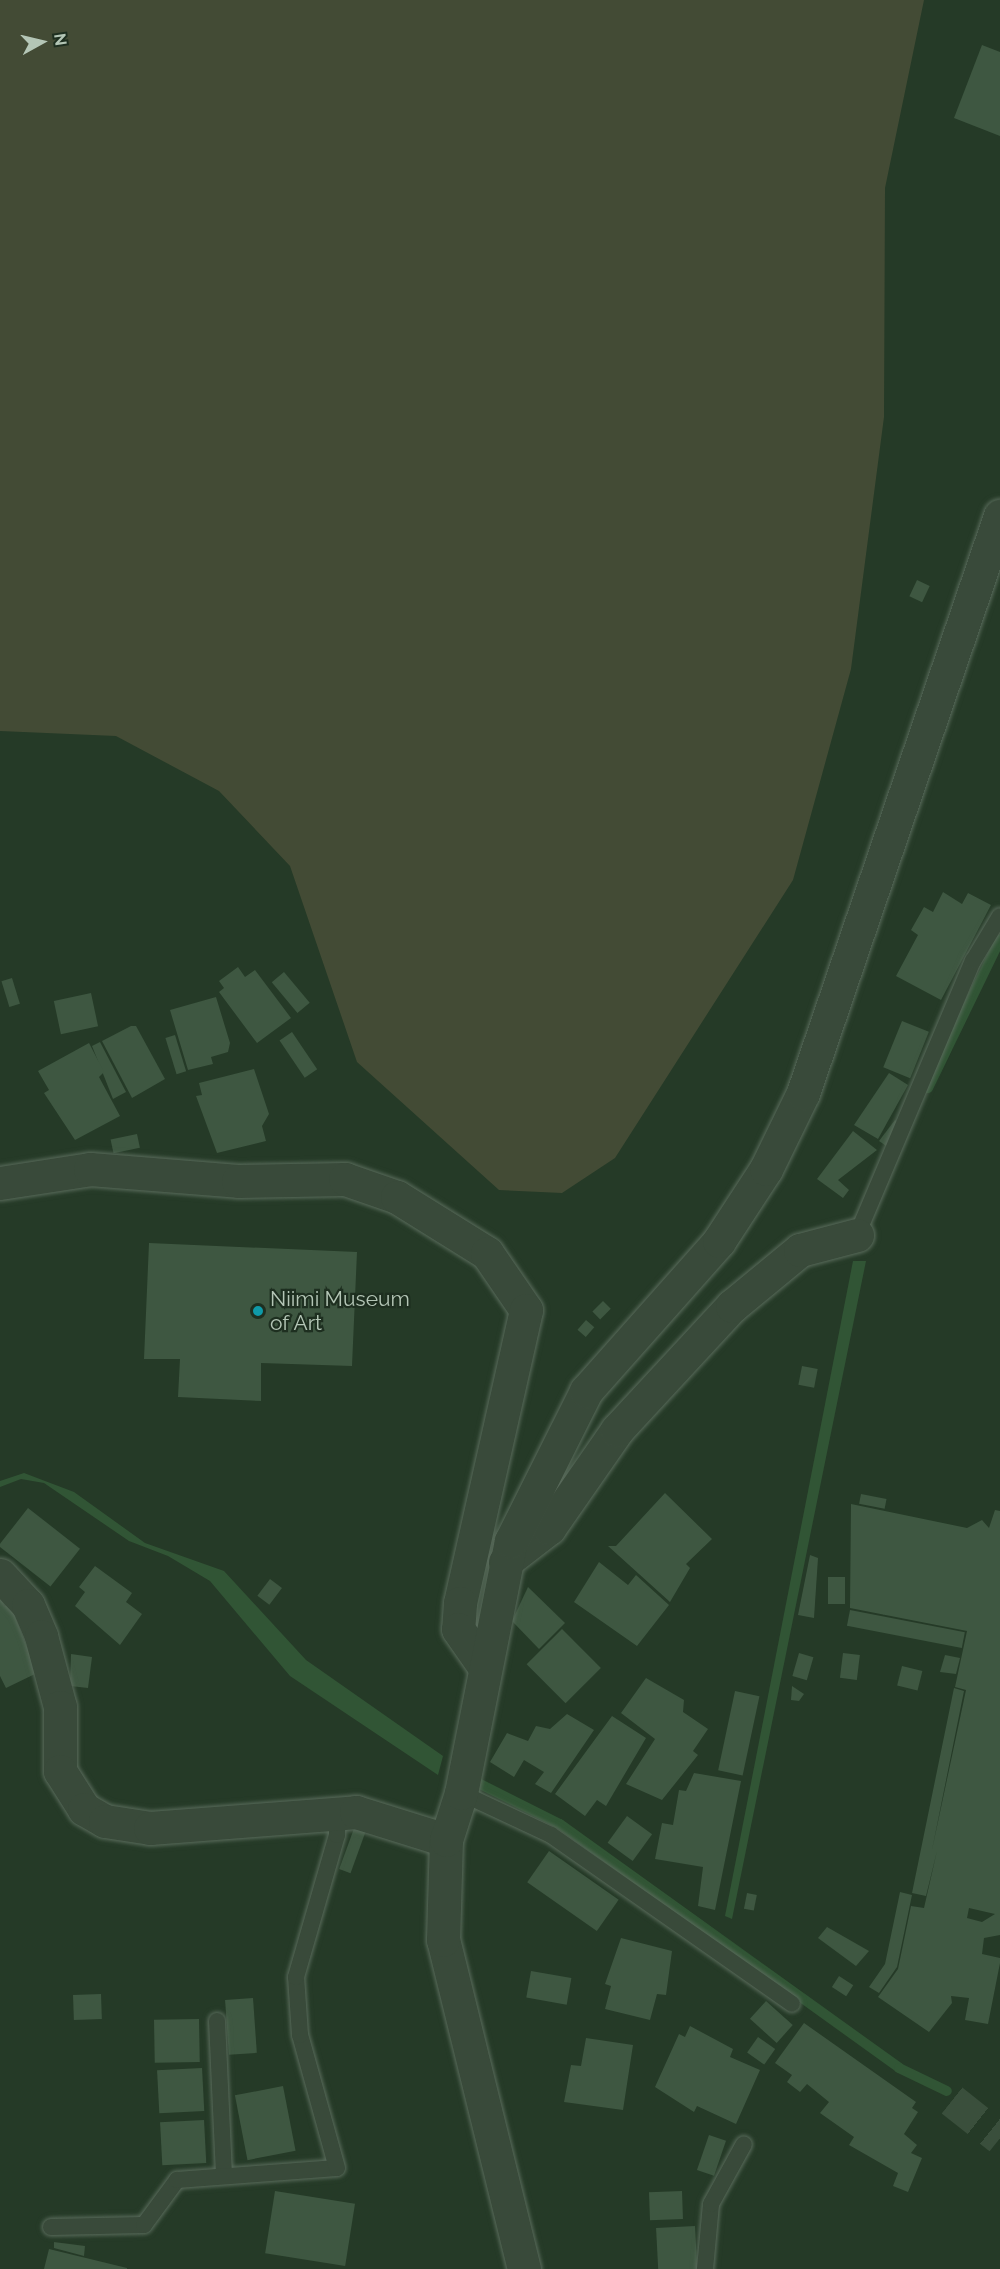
<!DOCTYPE html>
<html>
<head>
<meta charset="utf-8">
<style>
  body { margin:0 }
  #map { position:relative; width:1000px; height:2269px; overflow:hidden; background:#253a27; font-family:Raleway,sans-serif }
  div>[style] { position:absolute }
  .green>* { inset:0; background:#434b35 }
  .water>* { inset:0; background:#315535 }
  .stream>* { height:10px; margin:-5px; padding:0 5px; transform-origin:5px; border-radius:5px; background:#315535 }
  .building>* { inset:0; background:#3e5741; transform-origin:0 0 }
  .minor-tunnel>* { height:33px; margin-top:-16.5px; transform-origin:0; background:repeating-linear-gradient(90deg,#3a4f3c 0 33px,transparent 0 49px) }
  .roads { filter:drop-shadow(0 0 2px #596b5b) drop-shadow(0 0 2px #596b5b) }
  .service>* { height:16px; margin:-8px; padding:0 8px; transform-origin:8px; border-radius:8px; background:#394a3a }
  .minor>* { height:33px; margin:-16.5px; padding:0 16.5px; transform-origin:16.5px; border-radius:16.5px; background:#394a3a }
  .dots>* { width:16px; height:16px; translate:-50% -50%; box-sizing:border-box; border:3px solid #1e2f20; border-radius:50% }
  span { translate:-50% -50%; white-space:nowrap; text-align:center; line-height:1.15; -webkit-text-stroke:4.5px #1e2f20; paint-order:stroke }
  .poi-label { font-size:21px; color:#b4c6b6 }
  .left { translate:0 -50%; text-align:left }
  .north { position:absolute; left:12px; top:12px; width:60px; height:60px; -webkit-text-stroke:4px #1e2f20; paint-order:stroke; rotate:82deg; font-size:16px; font-weight:700; line-height:24px; text-align:center; color:#b4c6b6 }
  .north::after { content:''; display:block; margin:auto; width:21px; height:27px; background:#b4c6b6; clip-path:polygon(50% 0,100% 100%,50% 72%,0 100%) }
</style>
</head>
<body>
<div id="map">
  <div class="green">
    <div style="clip-path:polygon(0 0,924px 0,885px 188px,884px 417px,851px 669px,793px 880px,615px 1158px,562px 1193px,499px 1190px,357px 1062px,290px 866px,219px 791px,116px 736px,0 731px)"></div>
  </div>
  <div class="water">
    <div style="clip-path:polygon(853px 1261px,866px 1261px,732px 1919px,725px 1916px)"></div>
    <div style="clip-path:polygon(24px 1473px,74px 1492px,145px 1543px,224px 1571px,306px 1660px,443px 1756px,438px 1775px,290px 1676px,210px 1581px,168px 1556px,129px 1541px,44px 1483px,21px 1479px,0 1487px,0 1481px)"></div>
  </div>
  <div class="stream">
    <div style="left:928px;top:1088px;width:165px;rotate:-64.1deg"></div>
    <div style="left:480px;top:1784px;width:89px;rotate:26.6deg"></div>
    <div style="left:560px;top:1824px;width:418px;rotate:35.7deg"></div>
    <div style="left:899px;top:2068px;width:53px;rotate:25.6deg"></div>
  </div>
  <div class="building">
    <div style="clip-path:polygon(982px 45px,1000px 52px,1000px 136px,954px 118px)"></div>
    <div style="left:917px;top:580px;width:14px;height:18px;rotate:25deg"></div>
    <div style="clip-path:polygon(943px 892px,962px 904px,968px 893px,991px 905px,941px 1000px,896px 976px,918px 935px,911px 930px,924px 907px,933px 912px)"></div>
    <div style="clip-path:polygon(238px 967px,245px 977px,255px 970px,291px 1018px,257px 1043px,219px 992px,224px 988px,219px 981px)"></div>
    <div style="left:284px;top:972px;width:40px;height:16px;rotate:50deg"></div>
    <div style="left:12px;top:978px;width:27px;height:11px;rotate:73deg"></div>
    <div style="left:91px;top:993px;width:34px;height:38px;rotate:78deg"></div>
    <div style="clip-path:polygon(216px 997px,230px 1043px,228px 1052px,211px 1057px,213px 1064px,188px 1070px,170px 1010px)"></div>
    <div style="left:902px;top:1021px;width:29px;height:50px;rotate:22deg"></div>
    <div style="clip-path:polygon(131px 1026px,136px 1026px,165px 1079px,132px 1098px,102px 1041px)"></div>
    <div style="left:292px;top:1032px;width:45px;height:15px;rotate:56deg"></div>
    <div style="left:175px;top:1035px;width:38px;height:10px;rotate:73deg"></div>
    <div style="clip-path:polygon(100px 1042px,126px 1092px,113px 1099px,92px 1046px)"></div>
    <div style="clip-path:polygon(89px 1043px,104px 1072px,99px 1077px,120px 1116px,75px 1140px,44px 1093px,49px 1090px,38px 1071px)"></div>
    <div style="clip-path:polygon(254px 1069px,269px 1114px,262px 1126px,266px 1141px,217px 1153px,196px 1096px,202px 1095px,199px 1083px)"></div>
    <div style="clip-path:polygon(889px 1073px,908px 1085px,878px 1139px,854px 1125px)"></div>
    <div style="clip-path:polygon(895px 1120px,897px 1121px,889px 1148px,879px 1141px)"></div>
    <div style="clip-path:polygon(853px 1131px,877px 1150px,838px 1180px,849px 1190px,843px 1198px,817px 1179px)"></div>
    <div style="left:137px;top:1134px;width:14px;height:27px;rotate:78deg"></div>
    <div style="clip-path:polygon(149px 1243px,357px 1252px,352px 1366px,261px 1363px,261px 1401px,178px 1397px,180px 1359px,144px 1359px)"></div>
    <div style="left:603px;top:1301px;width:11px;height:15px;rotate:45deg"></div>
    <div style="left:586px;top:1320px;width:11px;height:13px;rotate:41deg"></div>
    <div style="left:802px;top:1366px;width:16px;height:19px;rotate:11deg"></div>
    <div style="clip-path:polygon(665px 1493px,712px 1539px,686px 1564px,690px 1568px,670px 1602px,608px 1546px,616px 1546px)"></div>
    <div style="left:861px;top:1494px;width:26px;height:10px;rotate:11deg"></div>
    <div style="clip-path:polygon(evenodd,851px 1504px,967px 1528px,982px 1520px,989px 1528px,995px 1510px,1000px 1511px,1000px 1935px,984px 1938px,982px 1954px,1000px 1958px,1000px 1963px,988px 2024px,965px 2020px,969px 1998px,951px 1996px,952px 2003px,929px 2032px,878px 1997px,898px 1969px,911px 1906px,924px 1908px,937px 1851px,926px 1896px,912px 1893px,954px 1688px,964px 1691px,932px 1850px,966px 1690px,955px 1687px,967px 1631px,850px 1608px,851px 1504px,969px 1908px,995px 1914px,982px 1922px,967px 1918px,969px 1908px)"></div>
    <div style="left:28px;top:1508px;width:66px;height:48px;rotate:38deg"></div>
    <div style="clip-path:polygon(810px 1555px,818px 1558px,814px 1618px,798px 1615px)"></div>
    <div style="clip-path:polygon(599px 1562px,628px 1585px,636px 1575px,669px 1605px,637px 1646px,574px 1602px)"></div>
    <div style="clip-path:polygon(95px 1566px,132px 1593px,126px 1602px,142px 1614px,120px 1645px,75px 1606px,85px 1592px,79px 1587px)"></div>
    <div style="left:828px;top:1577px;width:17px;height:27px"></div>
    <div style="left:270px;top:1579px;width:15px;height:21px;rotate:37deg"></div>
    <div style="clip-path:polygon(528px 1587px,565px 1623px,539px 1649px,512px 1621px)"></div>
    <div style="clip-path:polygon(0 1598px,5px 1606px,10px 1604px,37px 1673px,6px 1688px,0 1676px)"></div>
    <div style="left:850px;top:1610px;width:117px;height:16px;rotate:11deg"></div>
    <div style="left:562px;top:1629px;width:55px;height:50px;rotate:45deg"></div>
    <div style="left:799px;top:1653px;width:15px;height:24px;rotate:16deg"></div>
    <div style="left:843px;top:1653px;width:17px;height:25px;rotate:7deg"></div>
    <div style="clip-path:polygon(71px 1654px,92px 1657px,88px 1688px,70px 1686px)"></div>
    <div style="clip-path:polygon(945px 1655px,960px 1658px,956px 1674px,940px 1672px)"></div>
    <div style="left:902px;top:1666px;width:21px;height:20px;rotate:14deg"></div>
    <div style="clip-path:polygon(646px 1678px,684px 1700px,683px 1712px,708px 1729px,693px 1751px,698px 1755px,662px 1800px,626px 1784px,655px 1739px,621px 1713px)"></div>
    <div style="clip-path:polygon(792px 1686px,804px 1694px,799px 1701px,791px 1700px)"></div>
    <div style="left:735px;top:1691px;width:25px;height:81px;rotate:12deg"></div>
    <div style="clip-path:polygon(567px 1714px,594px 1730px,551px 1793px,535px 1784px,544px 1772px,524px 1760px,514px 1777px,490px 1762px,507px 1733px,528px 1741px,536px 1726px,550px 1729px)"></div>
    <div style="clip-path:polygon(612px 1716px,646px 1738px,606px 1806px,597px 1800px,585px 1816px,555px 1794px)"></div>
    <div style="clip-path:polygon(694px 1773px,741px 1781px,715px 1910px,698px 1906px,703px 1867px,655px 1859px,662px 1823px,673px 1825px,679px 1790px,686px 1791px)"></div>
    <div style="left:627px;top:1816px;width:31px;height:33px;rotate:36deg"></div>
    <div style="left:356px;top:1823px;width:12px;height:49px;rotate:20deg"></div>
    <div style="left:549px;top:1851px;width:85px;height:38px;rotate:35deg"></div>
    <div style="clip-path:polygon(900px 1892px,912px 1895px,897px 1967px,879px 1993px,869px 1987px,885px 1964px)"></div>
    <div style="left:747px;top:1893px;width:10px;height:16px;rotate:11deg"></div>
    <div style="clip-path:polygon(827px 1927px,869px 1951px,856px 1966px,818px 1938px)"></div>
    <div style="clip-path:polygon(621px 1938px,672px 1951px,666px 1995px,657px 1994px,650px 2020px,605px 2009px,611px 1986px,605px 1984px)"></div>
    <div style="left:531px;top:1971px;width:41px;height:27px;rotate:10deg"></div>
    <div style="left:839px;top:1976px;width:17px;height:13px;rotate:33deg"></div>
    <div style="left:101px;top:1994px;width:25px;height:28px;rotate:88deg"></div>
    <div style="left:253px;top:1998px;width:55px;height:28px;rotate:86deg"></div>
    <div style="left:766px;top:2001px;width:36px;height:24px;rotate:42deg"></div>
    <div style="left:199px;top:2019px;width:43px;height:45px;rotate:89deg"></div>
    <div style="clip-path:polygon(804px 2023px,916px 2102px,912px 2108px,918px 2112px,904px 2134px,917px 2145px,911px 2153px,922px 2158px,908px 2192px,893px 2186px,898px 2173px,849px 2145px,854px 2137px,820px 2113px,829px 2102px,807px 2084px,800px 2092px,787px 2082px,792px 2075px,775px 2063px)"></div>
    <div style="clip-path:polygon(690px 2026px,733px 2049px,730px 2057px,760px 2070px,736px 2124px,697px 2106px,694px 2112px,655px 2087px,679px 2034px,685px 2037px)"></div>
    <div style="left:758px;top:2037px;width:21px;height:19px;rotate:35deg"></div>
    <div style="clip-path:polygon(586px 2038px,633px 2045px,623px 2110px,564px 2102px,571px 2065px,581px 2066px)"></div>
    <div style="left:202px;top:2068px;width:43px;height:45px;rotate:87deg"></div>
    <div style="left:283px;top:2086px;width:66px;height:49px;rotate:79deg"></div>
    <div style="left:204px;top:2120px;width:43px;height:44px;rotate:87deg"></div>
    <div style="left:709px;top:2135px;width:18px;height:37px;rotate:19deg"></div>
    <div style="left:275px;top:2191px;width:81px;height:63px;rotate:9deg"></div>
    <div style="left:682px;top:2191px;width:28px;height:33px;rotate:88deg"></div>
    <div style="left:695px;top:2226px;width:43px;height:39px;rotate:87deg"></div>
    <div style="clip-path:polygon(54px 2242px,85px 2246px,84px 2256px,54px 2248px)"></div>
    <div style="clip-path:polygon(49px 2249px,127px 2268px,127px 2269px,44px 2269px)"></div>
  </div>
  <div class="minor-tunnel">
    <div style="left:952px;top:2100px;width:61px;rotate:38.4deg"></div>
  </div>
  <div class="roads">
    <div class="service">
      <div style="left:857px;top:1235px;width:298px;rotate:-67.1deg"></div>
      <div style="left:973px;top:961px;width:52px;rotate:-59deg"></div>
      <div style="left:461px;top:1793px;width:99px;rotate:25deg"></div>
      <div style="left:551px;top:1835px;width:294px;rotate:35deg"></div>
      <div style="left:217px;top:2021px;width:155px;rotate:87.4deg"></div>
      <div style="left:51px;top:2227px;width:93px;rotate:-1.2deg"></div>
      <div style="left:144px;top:2225px;width:56px;rotate:-53.7deg"></div>
      <div style="left:177px;top:2180px;width:160px;rotate:-4.3deg"></div>
      <div style="left:337px;top:2168px;width:138px;rotate:-105.5deg"></div>
      <div style="left:300px;top:2035px;width:58px;rotate:-93.9deg"></div>
      <div style="left:296px;top:1977px;width:148px;rotate:-73.9deg"></div>
      <div style="left:337px;top:1835px;width:24px;rotate:-88deg"></div>
      <div style="left:705px;top:2269px;width:65px;rotate:-84.7deg"></div>
      <div style="left:711px;top:2204px;width:68px;rotate:-61.2deg"></div>
    </div>
    <div class="minor">
      <div style="left:0;top:1183px;width:91px;rotate:-8.8deg"></div>
      <div style="left:90px;top:1169px;width:148px;rotate:4.6deg"></div>
      <div style="left:238px;top:1181px;width:107px;rotate:-1.1deg"></div>
      <div style="left:345px;top:1179px;width:55px;rotate:19.1deg"></div>
      <div style="left:397px;top:1197px;width:106px;rotate:31.9deg"></div>
      <div style="left:487px;top:1253px;width:69px;rotate:55.6deg"></div>
      <div style="left:526px;top:1310px;width:300px;rotate:102.7deg"></div>
      <div style="left:460px;top:1603px;width:26px;rotate:94deg"></div>
      <div style="left:458px;top:1629px;width:44px;rotate:55.2deg"></div>
      <div style="left:505px;top:1562px;width:56px;rotate:-37.7deg"></div>
      <div style="left:549px;top:1528px;width:119px;rotate:-55.2deg"></div>
      <div style="left:617px;top:1430px;width:169px;rotate:-47.2deg"></div>
      <div style="left:732px;top:1306px;width:88px;rotate:-39.5deg"></div>
      <div style="left:800px;top:1250px;width:59px;rotate:-14.7deg"></div>
      <div style="left:0;top:1575px;width:41px;rotate:47deg"></div>
      <div style="left:28px;top:1605px;width:34px;rotate:67deg"></div>
      <div style="left:41px;top:1636px;width:73px;rotate:75deg"></div>
      <div style="left:60px;top:1707px;width:64px;rotate:90deg"></div>
      <div style="left:60px;top:1771px;width:45px;rotate:57.7deg"></div>
      <div style="left:84px;top:1809px;width:24px;rotate:30deg"></div>
      <div style="left:105px;top:1821px;width:46px;rotate:8.8deg"></div>
      <div style="left:150px;top:1828px;width:207px;rotate:-4.4deg"></div>
      <div style="left:356px;top:1812px;width:94px;rotate:17.3deg"></div>
      <div style="left:524px;top:2269px;width:339px;rotate:-103.8deg"></div>
      <div style="left:443px;top:1940px;width:100px;rotate:-88.3deg"></div>
      <div style="left:446px;top:1840px;width:49px;rotate:-72.3deg"></div>
      <div style="left:461px;top:1793px;width:257px;rotate:-78.8deg"></div>
      <div style="left:511px;top:1541px;width:168px;rotate:-63.4deg"></div>
      <div style="left:586px;top:1391px;width:200px;rotate:-48.4deg"></div>
      <div style="left:719px;top:1241px;width:86px;rotate:-56.9deg"></div>
      <div style="left:766px;top:1169px;width:85px;rotate:-64deg"></div>
      <div style="left:803px;top:1093px;width:610px;rotate:-71.15deg"></div>
    </div>
  </div>
  <div class="dots">
    <div style="left:258px;top:1311px;background:#0f9aa8"></div>
  </div>
  <div class="poi-label">
    <span class="left" style="left:270px;top:1311px">Niimi Museum<br>of Art</span>
  </div>
  <div class="north">N</div>
</div>
</body>
</html>
